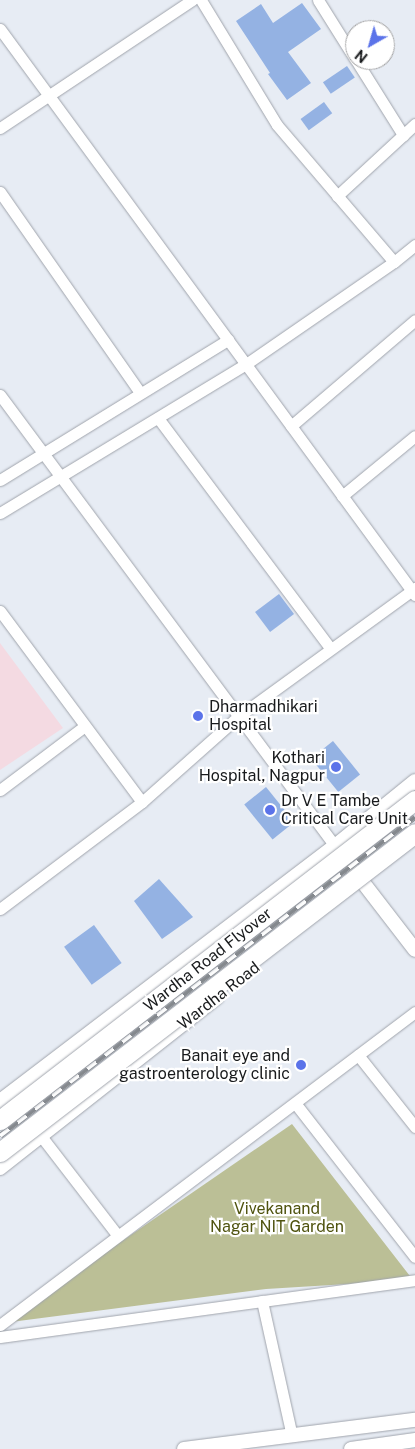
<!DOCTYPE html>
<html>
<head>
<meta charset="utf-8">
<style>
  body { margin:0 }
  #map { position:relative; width:415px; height:1449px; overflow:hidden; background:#e7ecf4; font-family:"Public Sans",sans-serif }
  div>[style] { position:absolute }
  .education>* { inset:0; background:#f4dae2 }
  .green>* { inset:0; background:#bbbf96 }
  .building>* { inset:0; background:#94b2e3; transform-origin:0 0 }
  .roads { filter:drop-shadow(0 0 1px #a0a4ac) drop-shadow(0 0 1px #a0a4ac) }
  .minor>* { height:11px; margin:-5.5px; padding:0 5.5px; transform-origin:5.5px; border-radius:5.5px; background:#fff }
  .tertiary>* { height:14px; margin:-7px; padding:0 7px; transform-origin:7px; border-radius:7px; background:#fff }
  .rail>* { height:5.5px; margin-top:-2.75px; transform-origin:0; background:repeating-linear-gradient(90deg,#fff 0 11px,#84888d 0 22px); box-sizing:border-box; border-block:1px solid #84888d }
  .bridges { filter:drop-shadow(0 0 1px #a0a4ac) drop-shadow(0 0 1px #a0a4ac) }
  .trunk-bridge>* { height:19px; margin:-9.5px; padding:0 9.5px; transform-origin:9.5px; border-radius:9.5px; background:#fff }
  .dots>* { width:14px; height:14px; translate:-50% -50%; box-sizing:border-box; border:2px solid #fff; border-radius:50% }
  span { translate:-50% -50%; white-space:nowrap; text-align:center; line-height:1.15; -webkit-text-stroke:4.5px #fff; paint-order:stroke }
  .poi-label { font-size:16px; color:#181a1c }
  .left { translate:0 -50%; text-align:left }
  .right { translate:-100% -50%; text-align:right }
  .street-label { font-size:16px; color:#181a1c }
  .park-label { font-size:16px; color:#4f530f }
  .north { position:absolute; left:345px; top:20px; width:50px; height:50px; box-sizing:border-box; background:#fff; border:1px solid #a3a3a4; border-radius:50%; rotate:218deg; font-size:14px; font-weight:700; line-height:20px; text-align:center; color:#181a1c }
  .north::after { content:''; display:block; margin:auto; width:18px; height:22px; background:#5b73e9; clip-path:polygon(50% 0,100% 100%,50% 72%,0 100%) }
</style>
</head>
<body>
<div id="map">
  <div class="education">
    <div style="clip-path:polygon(0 643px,63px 728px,0 770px)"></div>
  </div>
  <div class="green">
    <div style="clip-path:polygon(292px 1124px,413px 1280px,266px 1289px,3px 1323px)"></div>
  </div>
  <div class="building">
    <div style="clip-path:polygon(302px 3px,321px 29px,288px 52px,311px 83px,287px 100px,268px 74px,270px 73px,236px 21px,261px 4px,273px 23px)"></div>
    <div style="left:347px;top:66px;width:14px;height:29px;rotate:56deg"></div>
    <div style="left:324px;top:102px;width:14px;height:29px;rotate:54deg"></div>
    <div style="left:279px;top:594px;width:25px;height:30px;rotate:53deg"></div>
    <div style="left:333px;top:741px;width:43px;height:28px;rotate:51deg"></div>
    <div style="left:266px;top:787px;width:45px;height:28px;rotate:51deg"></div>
    <div style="clip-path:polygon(159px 879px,193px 917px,162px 939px,134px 901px)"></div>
    <div style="left:94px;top:925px;width:47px;height:37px;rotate:54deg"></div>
  </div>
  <div class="roads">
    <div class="minor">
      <div style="left:201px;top:0;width:146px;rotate:58.7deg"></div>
      <div style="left:277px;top:125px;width:180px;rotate:49.5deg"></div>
      <div style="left:318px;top:0;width:70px;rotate:57.9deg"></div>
      <div style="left:0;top:29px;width:702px;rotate:53.75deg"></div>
      <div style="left:356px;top:60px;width:89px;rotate:57.9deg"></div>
      <div style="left:0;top:128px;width:231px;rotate:-33.7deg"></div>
      <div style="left:0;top:192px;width:245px;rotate:55.1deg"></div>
      <div style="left:337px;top:196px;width:106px;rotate:-42.7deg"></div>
      <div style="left:0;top:395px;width:562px;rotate:53.4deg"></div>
      <div style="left:158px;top:418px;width:287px;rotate:53.2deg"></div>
      <div style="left:291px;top:426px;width:163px;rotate:-40.5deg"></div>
      <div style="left:0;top:480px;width:268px;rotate:-31.6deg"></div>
      <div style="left:342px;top:496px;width:94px;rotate:-39.4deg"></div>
      <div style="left:0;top:513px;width:288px;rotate:-31.2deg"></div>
      <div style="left:246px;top:364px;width:180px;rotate:-34.6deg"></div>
      <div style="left:394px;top:262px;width:27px;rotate:-39deg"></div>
      <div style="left:0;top:611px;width:238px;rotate:53.4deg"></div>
      <div style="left:0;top:790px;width:106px;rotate:-37deg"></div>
      <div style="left:0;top:909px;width:178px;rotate:-37deg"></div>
      <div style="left:142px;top:802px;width:130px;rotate:-41.6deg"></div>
      <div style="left:239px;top:716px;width:218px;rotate:-36deg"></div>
      <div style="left:358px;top:1055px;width:92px;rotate:51.6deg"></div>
      <div style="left:295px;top:1103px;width:195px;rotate:52.1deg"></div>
      <div style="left:41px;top:1136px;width:126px;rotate:52.4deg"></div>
      <div style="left:262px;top:1301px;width:138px;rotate:77.5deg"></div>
      <div style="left:0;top:1325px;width:520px;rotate:-37.02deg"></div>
      <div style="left:0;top:1337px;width:419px;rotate:-7.8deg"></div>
    </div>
    <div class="tertiary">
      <div style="left:338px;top:850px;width:126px;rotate:52.4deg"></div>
      <div style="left:0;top:1101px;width:421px;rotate:-37.3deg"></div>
      <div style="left:335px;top:846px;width:103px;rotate:-39.1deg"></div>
      <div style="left:0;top:1168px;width:276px;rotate:-38.2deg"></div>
      <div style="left:184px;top:1449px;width:233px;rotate:-7.2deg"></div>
      <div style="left:351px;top:1449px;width:65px;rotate:-8deg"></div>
    </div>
  </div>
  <div class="rail">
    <div style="left:0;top:1136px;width:523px;rotate:-37.55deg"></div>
    <div style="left:0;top:1147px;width:523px;rotate:-37.55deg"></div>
  </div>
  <div class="bridges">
    <div class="trunk-bridge">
      <div style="left:0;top:1120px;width:524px;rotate:-37.64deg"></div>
      <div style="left:0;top:1152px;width:523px;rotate:-37.55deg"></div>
    </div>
  </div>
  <div class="dots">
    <div style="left:198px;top:716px;background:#5b73e9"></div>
    <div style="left:336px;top:767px;background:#5b73e9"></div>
    <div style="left:270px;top:810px;background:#5b73e9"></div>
    <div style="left:301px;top:1065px;background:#5b73e9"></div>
  </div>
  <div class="poi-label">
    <span class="left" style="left:209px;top:716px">Dharmadhikari<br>Hospital</span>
    <span class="right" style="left:325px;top:767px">Kothari<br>Hospital, Nagpur</span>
    <span class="left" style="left:281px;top:810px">Dr V E Tambe<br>Critical Care Unit</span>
    <span class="right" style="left:290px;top:1065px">Banait eye and<br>gastroenterology clinic</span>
  </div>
  <div class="street-label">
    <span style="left:208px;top:960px;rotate:-38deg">Wardha Road Flyover</span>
    <span style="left:219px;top:996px;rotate:-38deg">Wardha Road</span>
  </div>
  <div class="park-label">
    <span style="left:277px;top:1218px">Vivekanand<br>Nagar NIT Garden</span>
  </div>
  <div class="north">N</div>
</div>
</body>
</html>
